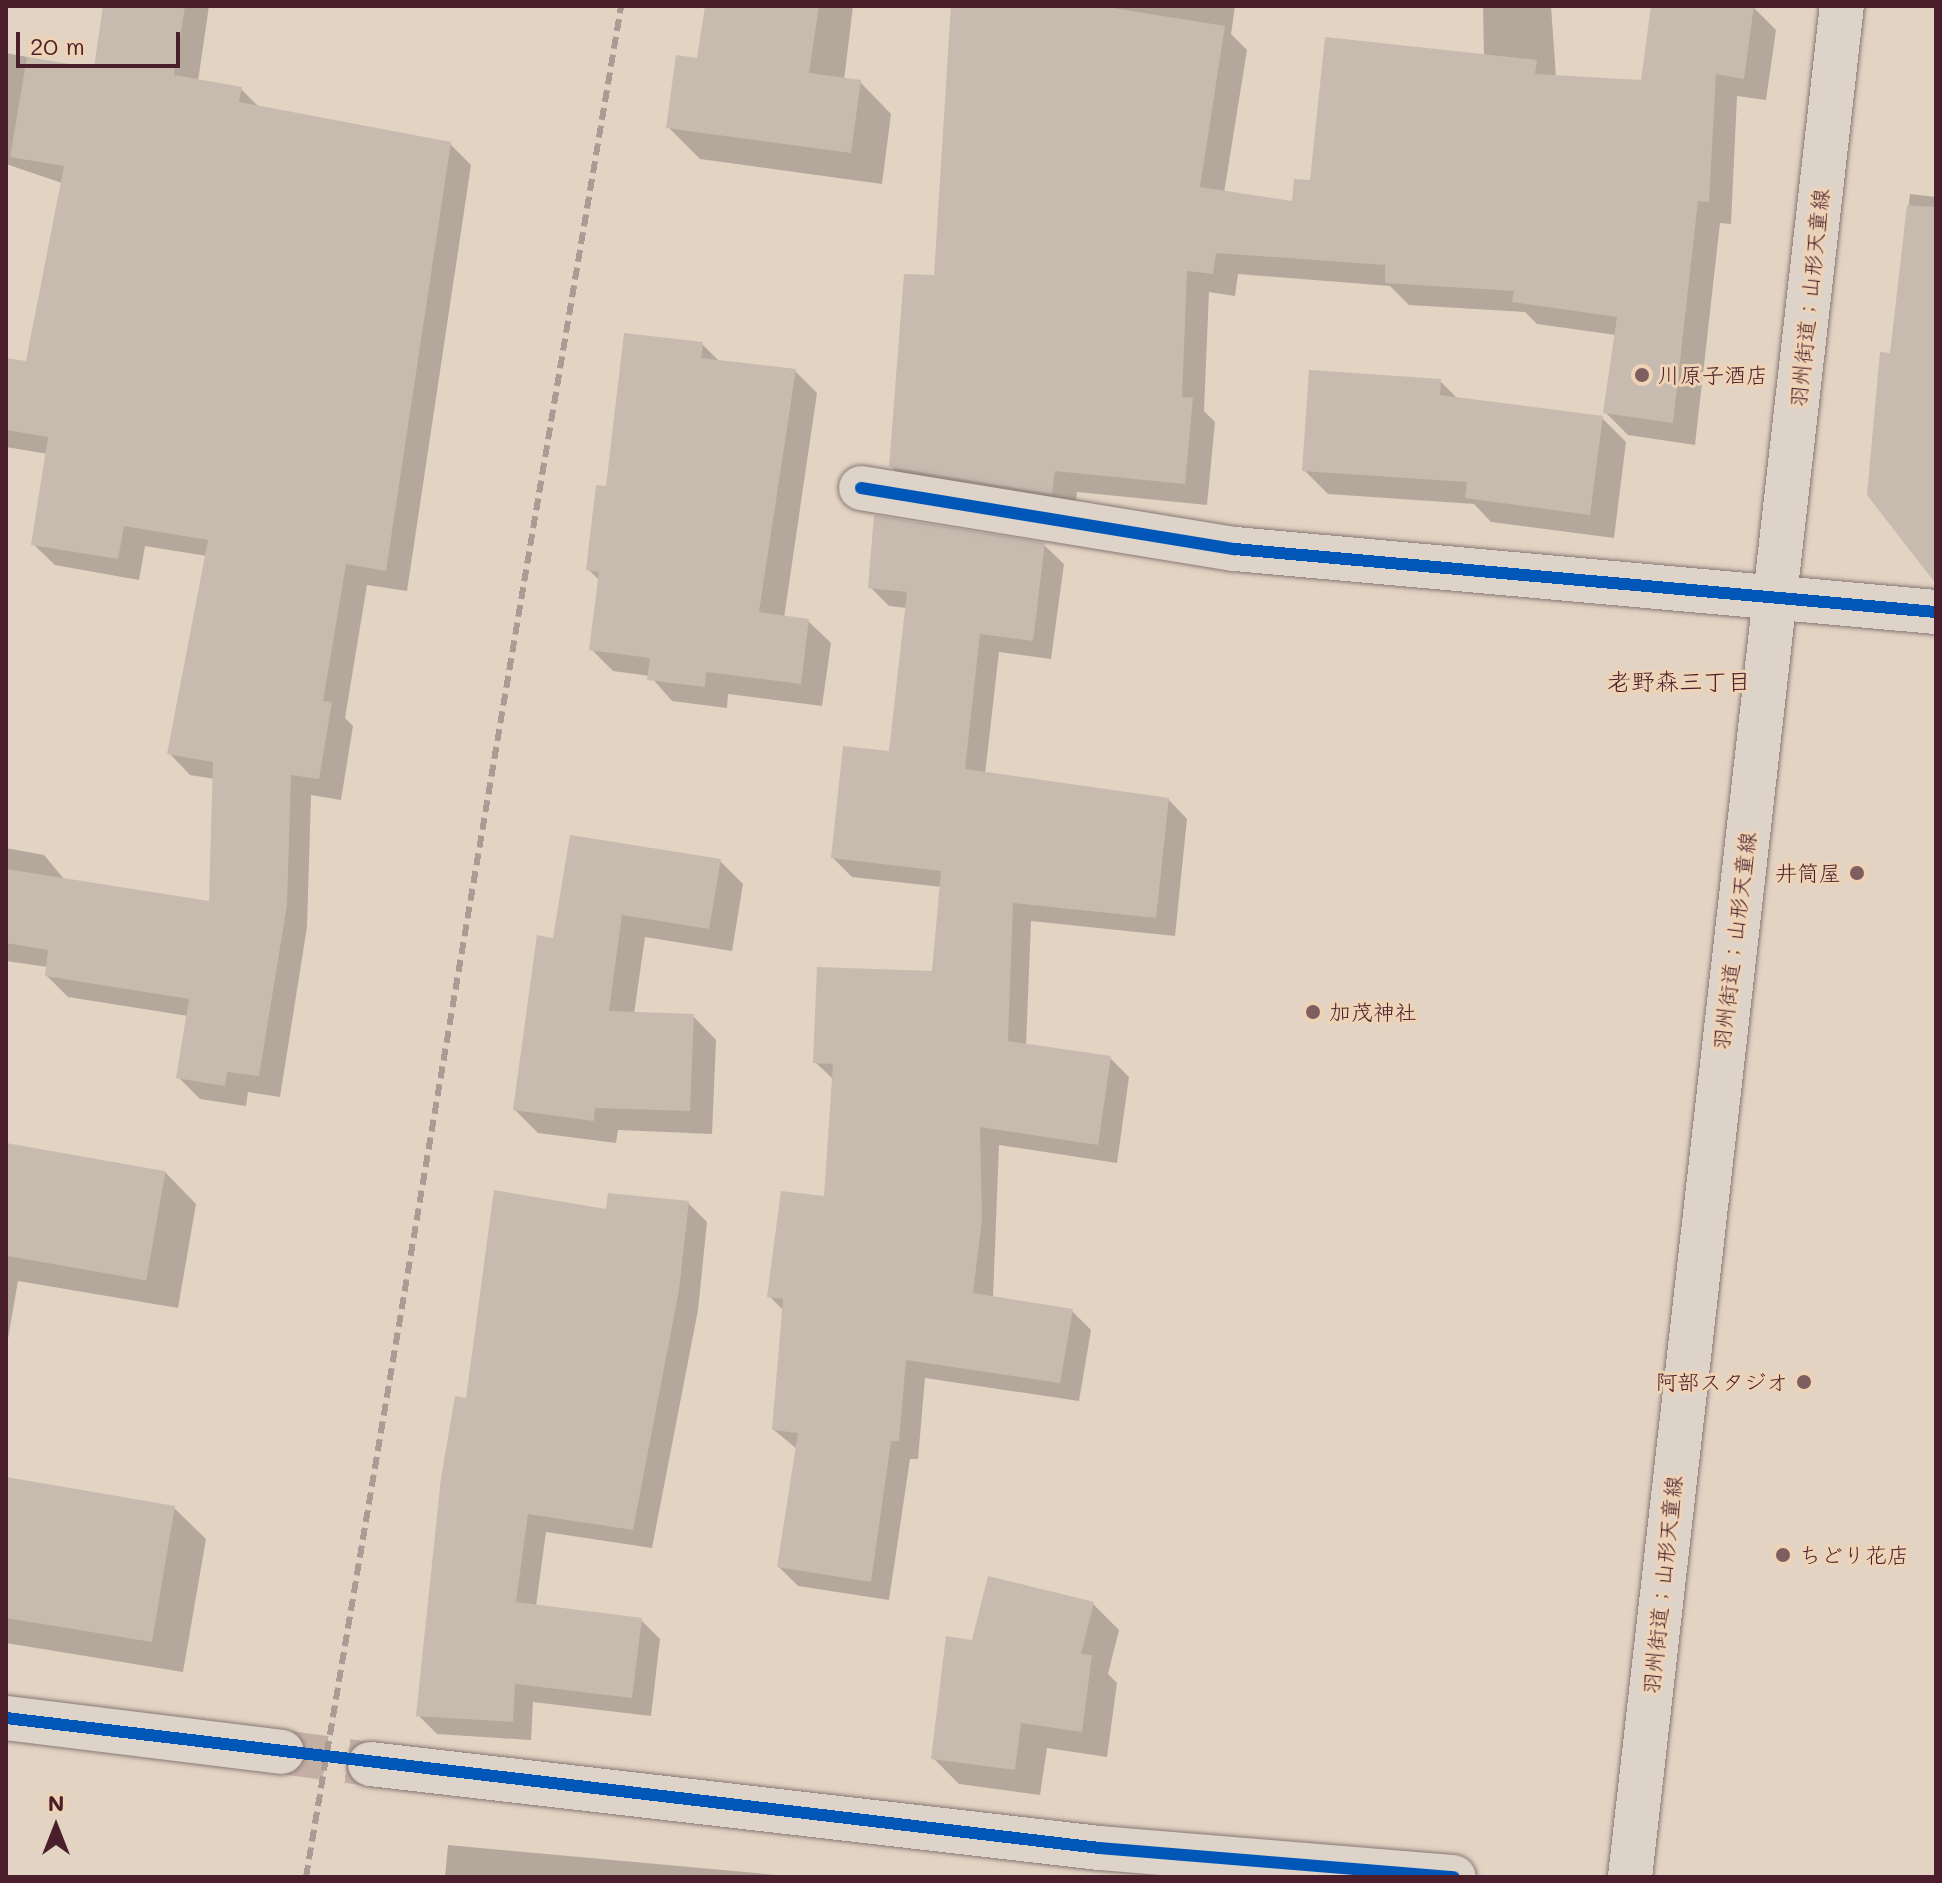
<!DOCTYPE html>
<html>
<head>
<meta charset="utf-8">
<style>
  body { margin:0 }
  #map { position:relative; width:1942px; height:1883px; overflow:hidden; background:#e2d3c3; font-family:Mali,"Klee One",sans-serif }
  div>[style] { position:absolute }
  .shadow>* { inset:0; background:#0003 }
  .building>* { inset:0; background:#c7baaf; transform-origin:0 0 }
  .tertiary-tunnel>* { height:44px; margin-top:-22px; transform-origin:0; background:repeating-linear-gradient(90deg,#c4afa5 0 44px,transparent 0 66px) }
  .roads { filter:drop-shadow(0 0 2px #877873) drop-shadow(0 0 2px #877873) }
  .minor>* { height:44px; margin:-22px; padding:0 22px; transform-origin:22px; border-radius:22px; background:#ddd3c8 }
  .primary>* { height:44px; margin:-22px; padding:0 22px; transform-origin:22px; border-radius:22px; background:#ddd3c8 }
  .rail>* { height:6px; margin-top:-3px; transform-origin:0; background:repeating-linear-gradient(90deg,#a89c95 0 12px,transparent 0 18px) }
  .cycleway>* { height:12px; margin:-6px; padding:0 6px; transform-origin:6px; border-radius:6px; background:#0057b8 }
  .dots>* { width:22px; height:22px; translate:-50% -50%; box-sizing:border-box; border:4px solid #efd3b6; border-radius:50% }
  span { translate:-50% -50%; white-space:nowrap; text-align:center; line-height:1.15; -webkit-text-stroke:6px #efd3b6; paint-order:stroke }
  .street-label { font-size:22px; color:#4a1f2b }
  .poi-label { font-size:22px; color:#4a1f2b }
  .left { translate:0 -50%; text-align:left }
  .right { translate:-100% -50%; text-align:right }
  .neighbourhood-label { font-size:24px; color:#4a1f2b }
  .frame { position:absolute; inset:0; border:8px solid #4a1f2b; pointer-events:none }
  .north { position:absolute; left:16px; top:1787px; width:80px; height:80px; -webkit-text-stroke:6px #efd3b6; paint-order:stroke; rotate:0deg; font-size:22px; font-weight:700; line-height:32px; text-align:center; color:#4a1f2b }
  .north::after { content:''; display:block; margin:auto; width:28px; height:36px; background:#4a1f2b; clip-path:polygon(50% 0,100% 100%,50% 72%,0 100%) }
  .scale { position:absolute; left:16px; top:32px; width:164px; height:36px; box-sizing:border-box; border:4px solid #4a1f2b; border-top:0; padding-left:10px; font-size:24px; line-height:28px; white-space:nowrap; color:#4a1f2b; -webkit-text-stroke:6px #efd3b6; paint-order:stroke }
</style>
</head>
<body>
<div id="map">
  <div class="shadow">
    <div style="clip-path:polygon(105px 6px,209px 6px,198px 81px,241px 89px,260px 108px,450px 144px,471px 165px,407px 591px,367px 585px,345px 718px,353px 726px,341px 800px,311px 795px,307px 927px,280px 1097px,248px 1092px,246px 1106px,200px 1099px,178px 1077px,188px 1016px,68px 997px,47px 976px,48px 967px,6px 961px,6px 848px,44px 855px,65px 880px,211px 903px,215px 779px,190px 775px,169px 753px,207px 556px,145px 546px,139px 580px,55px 565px,33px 544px,48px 454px,6px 447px,6px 360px,27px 364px,62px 183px,6px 164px,6px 53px,96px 70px)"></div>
    <div style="clip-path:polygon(706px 6px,853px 6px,844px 80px,860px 82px,891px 114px,882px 184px,700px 159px,668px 127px,699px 60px)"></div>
    <div style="clip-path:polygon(953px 6px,1235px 6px,1231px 34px,1247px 50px,1224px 193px,1294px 203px,1484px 57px,1483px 6px,1551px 6px,1556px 77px,1643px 82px,1653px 6px,1753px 7px,1776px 30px,1766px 100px,1737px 96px,1731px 224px,1720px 223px,1695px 445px,1628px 435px,1605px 412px,1616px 335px,1537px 324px,1525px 312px,1409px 305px,1390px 286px,1238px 274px,1235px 296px,1209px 292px,1204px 411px,1215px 422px,1207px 505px,1077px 492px,1074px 515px,914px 489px,891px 466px,936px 277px)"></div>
    <div style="clip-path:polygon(1910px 194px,1936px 197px,1936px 580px,1892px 355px)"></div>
    <div style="clip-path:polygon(702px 344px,720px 362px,795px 371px,817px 393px,784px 618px,808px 621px,831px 643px,822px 706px,728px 694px,727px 708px,672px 701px,650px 676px,613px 671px,591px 649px,600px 581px,588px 569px,607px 488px)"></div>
    <div style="clip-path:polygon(1440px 381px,1458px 399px,1602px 418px,1626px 442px,1614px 538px,1491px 522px,1474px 504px,1328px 494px,1304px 470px)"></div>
    <div style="clip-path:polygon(1044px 545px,1064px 564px,1051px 659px,999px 652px,985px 774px,1168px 799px,1187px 819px,1175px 936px,1031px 921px,1026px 1046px,1110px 1058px,1129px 1077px,1117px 1163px,999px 1145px,993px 1298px,1072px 1311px,1091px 1330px,1079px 1401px,925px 1378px,918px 1459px,910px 1459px,889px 1600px,798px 1586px,779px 1567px,797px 1449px,774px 1430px,784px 1311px,769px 1296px,826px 1199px,834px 1080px,815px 1062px,933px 973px,942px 887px,852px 877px,833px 858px,890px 753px,907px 608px,889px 606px,870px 587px)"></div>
    <div style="clip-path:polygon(720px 861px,743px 884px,732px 951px,645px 937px,634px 1014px,693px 1016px,716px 1040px,712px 1134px,618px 1130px,616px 1143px,538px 1133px,515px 1110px,555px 940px)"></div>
    <div style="clip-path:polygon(6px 1145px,165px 1172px,196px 1204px,178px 1308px,18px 1281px,6px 1350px)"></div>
    <div style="clip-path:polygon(688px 1203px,707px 1222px,698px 1310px,652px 1548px,546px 1532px,536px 1606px,641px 1620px,660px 1639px,651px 1716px,533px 1702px,531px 1740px,437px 1734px,418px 1715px,468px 1400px,608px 1212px)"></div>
    <div style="clip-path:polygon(6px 1479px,174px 1508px,206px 1539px,183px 1672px,6px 1643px)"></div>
    <div style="clip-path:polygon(1093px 1604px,1119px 1630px,1108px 1674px,1117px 1683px,1107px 1757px,1047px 1748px,1040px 1795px,959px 1784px,933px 1758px)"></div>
    <div style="clip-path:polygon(448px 1845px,799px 1877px,445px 1877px)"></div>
  </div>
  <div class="building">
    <div style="clip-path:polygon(103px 6px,185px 6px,174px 75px,242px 87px,239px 102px,451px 142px,386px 571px,346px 564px,323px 701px,332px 702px,319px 779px,291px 775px,287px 905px,259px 1076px,227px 1072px,225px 1086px,176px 1078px,189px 999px,45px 976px,48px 950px,6px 943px,6px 869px,209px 901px,213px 762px,167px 754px,208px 540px,124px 526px,118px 559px,31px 545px,48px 437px,6px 430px,6px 358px,26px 361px,64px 166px,10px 157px,27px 57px,94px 68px)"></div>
    <div style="clip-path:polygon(705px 6px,819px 6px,809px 73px,861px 80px,851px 153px,666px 128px,676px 55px,697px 58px)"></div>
    <div style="clip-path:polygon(951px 6px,1101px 6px,1225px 26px,1200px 187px,1292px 201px,1294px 179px,1310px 180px,1325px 37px,1537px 60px,1535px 74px,1641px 80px,1651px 6px,1754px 6px,1744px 79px,1716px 74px,1709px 202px,1698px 201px,1673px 423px,1603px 413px,1617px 317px,1512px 302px,1514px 291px,1385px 283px,1385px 265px,1216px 253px,1213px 274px,1187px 271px,1182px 397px,1193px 398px,1185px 484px,1055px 471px,1052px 494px,889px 467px,904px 274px,934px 275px)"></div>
    <div style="clip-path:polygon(1907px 205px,1936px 207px,1936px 584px,1867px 495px,1880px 352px,1890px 353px)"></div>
    <div style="clip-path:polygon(624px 333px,703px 342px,701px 358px,796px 369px,759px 612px,809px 619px,801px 684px,706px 672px,705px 687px,647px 680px,650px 658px,589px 650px,599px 572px,586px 570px,596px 485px,606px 486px)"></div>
    <div style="clip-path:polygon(1309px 370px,1441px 379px,1440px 395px,1603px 416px,1590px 515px,1465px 498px,1467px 482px,1302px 471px)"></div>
    <div style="clip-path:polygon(874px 515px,1045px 543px,1033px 641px,980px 634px,965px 769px,1169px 798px,1156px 918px,1013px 903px,1008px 1041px,1111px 1056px,1098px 1145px,980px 1127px,982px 1220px,973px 1293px,1073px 1309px,1060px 1383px,906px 1360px,899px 1441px,891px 1441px,871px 1582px,777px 1567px,798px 1433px,772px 1430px,783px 1299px,767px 1297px,781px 1191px,824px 1196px,833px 1064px,813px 1063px,817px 967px,932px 971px,941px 871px,831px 858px,843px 746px,889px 751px,907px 592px,868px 588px)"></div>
    <div style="clip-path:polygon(570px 835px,721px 859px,709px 929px,622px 915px,609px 1011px,694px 1014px,690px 1111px,595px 1108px,594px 1121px,513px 1110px,537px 935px,553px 938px)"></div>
    <div style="left:6px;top:1143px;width:162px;height:111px;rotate:10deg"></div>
    <div style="clip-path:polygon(494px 1190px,606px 1209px,608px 1193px,689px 1201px,679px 1290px,633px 1530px,528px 1514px,516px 1602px,642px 1618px,632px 1698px,515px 1684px,513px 1722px,416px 1716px,441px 1478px,455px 1396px,466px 1398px)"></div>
    <div style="clip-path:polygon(6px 1477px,175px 1506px,152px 1642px,6px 1618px)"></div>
    <div style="clip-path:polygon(988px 1576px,1094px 1602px,1081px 1654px,1092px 1655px,1082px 1732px,1021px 1723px,1015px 1770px,931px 1759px,946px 1636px,972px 1640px)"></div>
  </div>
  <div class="tertiary-tunnel">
    <div style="left:282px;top:1752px;width:89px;rotate:7.8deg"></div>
  </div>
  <div class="roads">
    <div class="minor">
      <div style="left:861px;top:488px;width:379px;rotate:9.3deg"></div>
      <div style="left:1235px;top:549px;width:704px;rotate:5.14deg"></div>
      <div style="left:6px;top:1718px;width:278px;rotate:7deg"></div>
      <div style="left:370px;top:1764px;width:734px;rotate:6.57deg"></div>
      <div style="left:1099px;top:1848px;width:356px;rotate:4.7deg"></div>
    </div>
    <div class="primary">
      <div style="left:1630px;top:1877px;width:1883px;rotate:-83.54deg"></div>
    </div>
  </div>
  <div class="rail">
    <div style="left:306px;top:1877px;width:1897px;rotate:-80.44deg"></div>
  </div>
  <div class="cycleway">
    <div style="left:861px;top:488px;width:379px;rotate:9.3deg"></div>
    <div style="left:1235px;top:549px;width:704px;rotate:5.14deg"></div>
    <div style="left:6px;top:1718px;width:1101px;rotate:6.78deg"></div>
    <div style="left:1099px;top:1848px;width:356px;rotate:4.7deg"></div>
  </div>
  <div class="dots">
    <div style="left:1642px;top:375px;background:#7f5e60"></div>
    <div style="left:1857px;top:873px;background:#7f5e60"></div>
    <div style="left:1313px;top:1012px;background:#7f5e60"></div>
    <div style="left:1804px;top:1382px;background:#7f5e60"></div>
    <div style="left:1783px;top:1555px;background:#7f5e60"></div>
  </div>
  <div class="street-label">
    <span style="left:1809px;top:298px;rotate:-84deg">羽州街道；山形天童線</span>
    <span style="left:1734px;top:941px;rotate:-83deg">羽州街道；山形天童線</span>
    <span style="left:1662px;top:1585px;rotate:-84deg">羽州街道；山形天童線</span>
  </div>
  <div class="poi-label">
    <span class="left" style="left:1658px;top:375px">川原子酒店</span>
    <span class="right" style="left:1841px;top:873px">井筒屋</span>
    <span class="left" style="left:1329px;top:1012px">加茂神社</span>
    <span class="right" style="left:1788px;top:1382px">阿部スタジオ</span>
    <span class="left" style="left:1799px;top:1555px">ちどり花店</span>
  </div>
  <div class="neighbourhood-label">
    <span style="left:1679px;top:681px">老野森三丁目</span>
  </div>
  <div class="frame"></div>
  <div class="north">N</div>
  <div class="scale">20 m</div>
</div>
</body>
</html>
